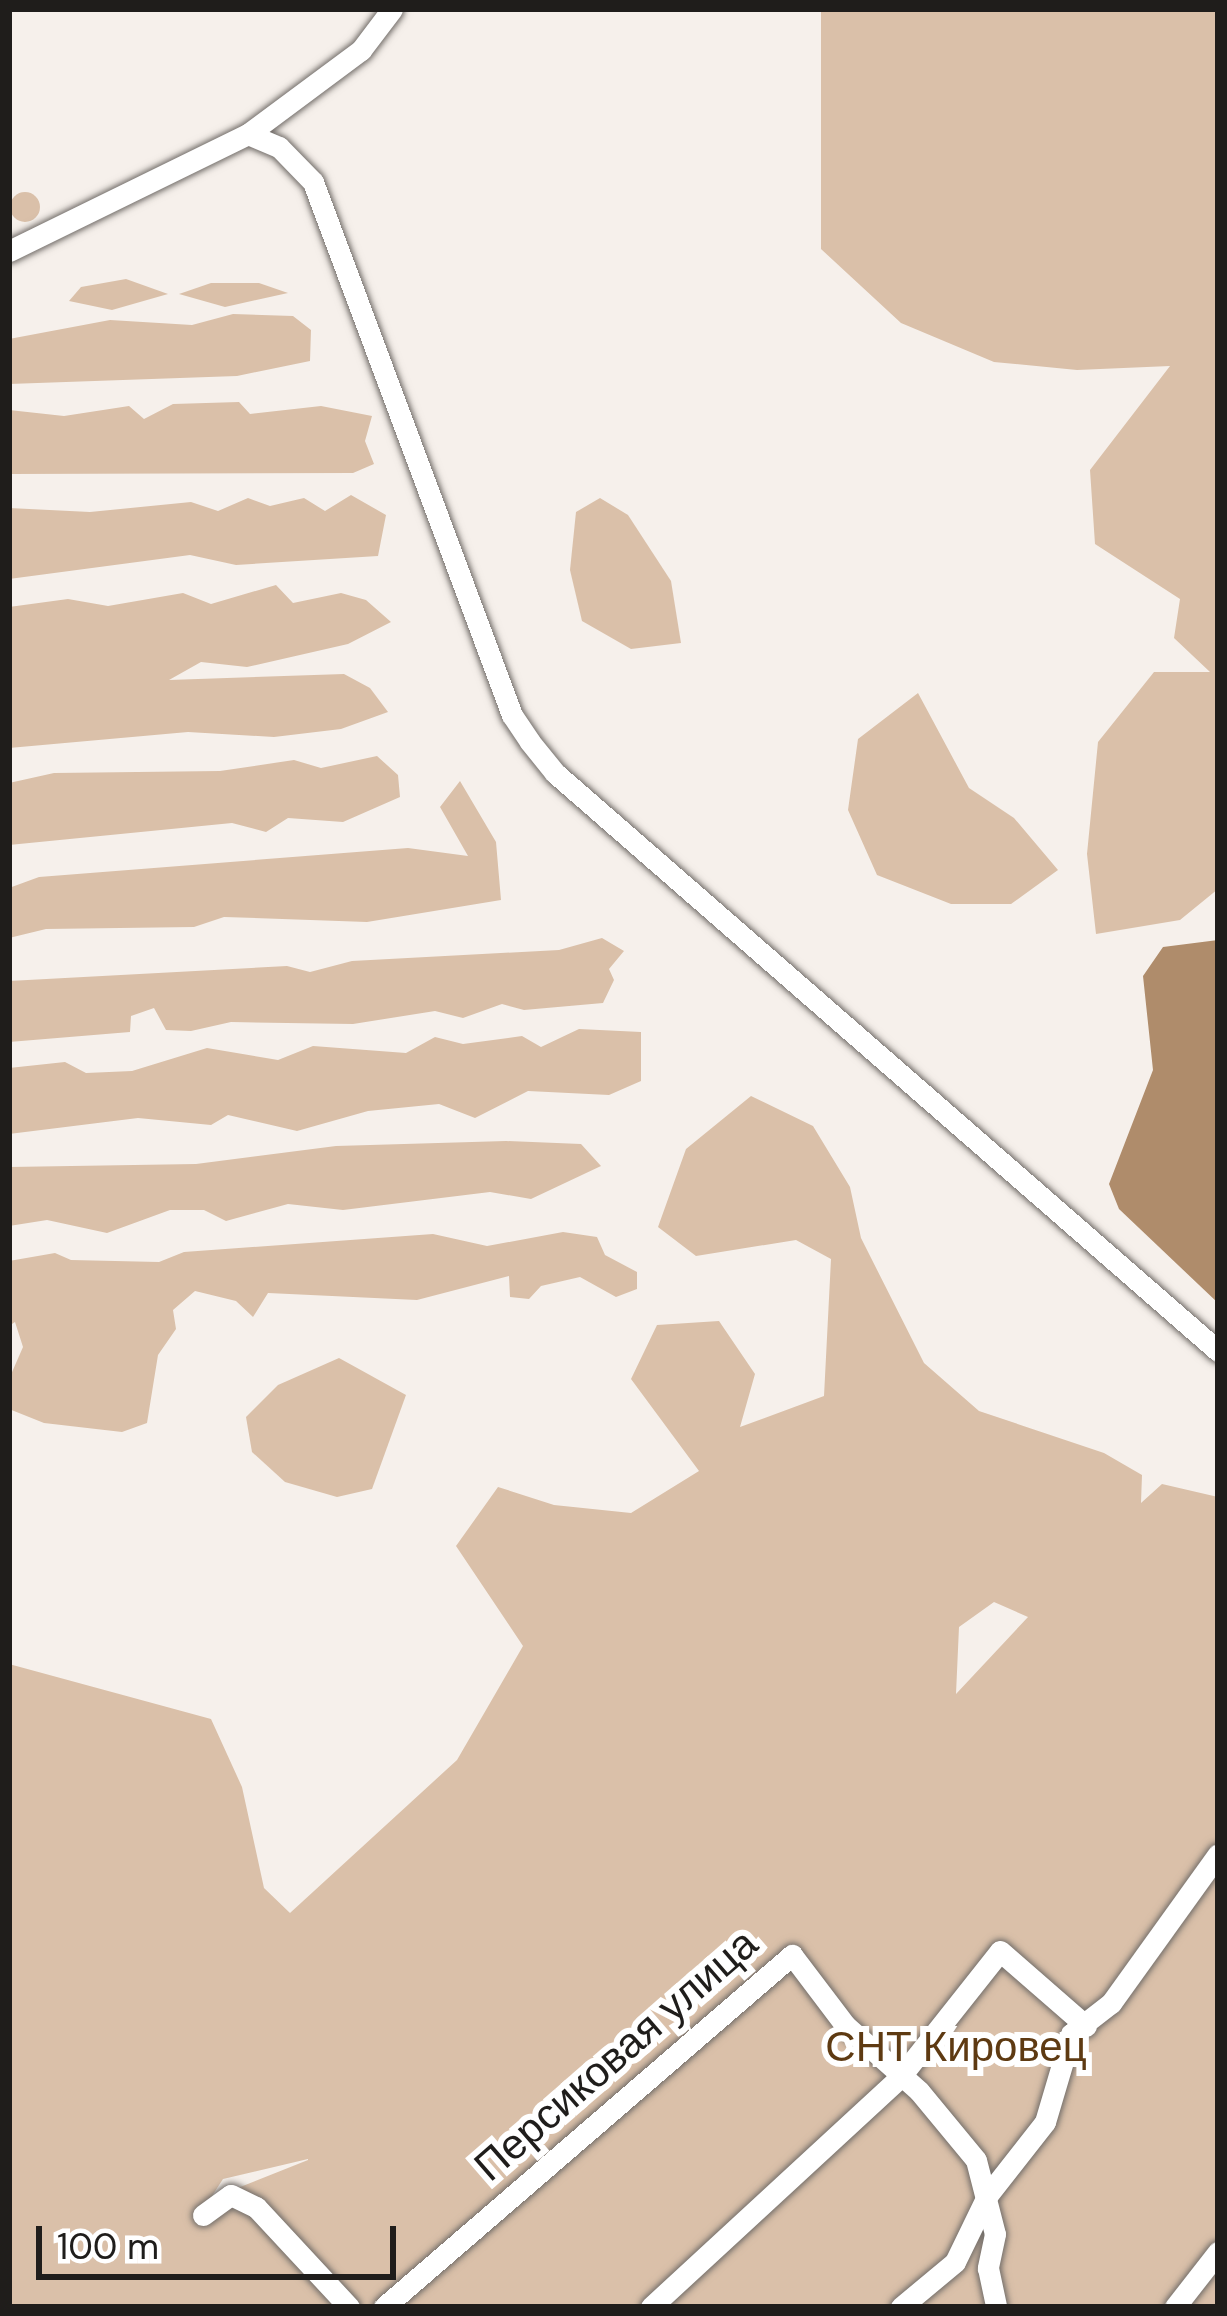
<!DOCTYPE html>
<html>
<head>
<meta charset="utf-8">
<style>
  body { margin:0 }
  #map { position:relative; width:1227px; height:2316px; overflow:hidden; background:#f6f0eb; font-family:"DM Sans",sans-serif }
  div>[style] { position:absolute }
  .green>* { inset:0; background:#dac0a9 }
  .round { border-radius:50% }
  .water>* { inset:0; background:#af8c6b }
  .roads { filter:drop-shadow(0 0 3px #726d69) drop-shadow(0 0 3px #726d69) }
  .minor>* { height:21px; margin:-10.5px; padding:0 10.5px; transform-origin:10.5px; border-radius:10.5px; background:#fff }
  span { translate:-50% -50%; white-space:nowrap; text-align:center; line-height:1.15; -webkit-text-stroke:12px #fff; paint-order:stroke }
  .park-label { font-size:42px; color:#5e3a12 }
  .street-label { font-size:42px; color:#1f1d1b }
  .frame { position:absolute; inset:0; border:12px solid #1f1d1b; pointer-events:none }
  .scale { position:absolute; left:36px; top:2226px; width:360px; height:54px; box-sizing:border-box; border:6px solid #1f1d1b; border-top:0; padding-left:15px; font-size:36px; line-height:42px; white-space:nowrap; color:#1f1d1b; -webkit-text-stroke:9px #fff; paint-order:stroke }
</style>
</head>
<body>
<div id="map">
  <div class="green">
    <div style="clip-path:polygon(821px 9px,1218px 9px,1218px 889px,1180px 920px,1096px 934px,1087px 854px,1098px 742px,1154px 672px,1210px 672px,1174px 638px,1180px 599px,1095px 544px,1090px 470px,1170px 366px,1077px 370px,994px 362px,901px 323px,821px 249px)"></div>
    <div class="round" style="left:10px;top:192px;width:30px;height:30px"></div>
    <div style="clip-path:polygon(126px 279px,168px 294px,112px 310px,69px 301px,81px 287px)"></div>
    <div style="clip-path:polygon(211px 283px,259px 283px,288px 293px,225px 307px,179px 294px)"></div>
    <div style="clip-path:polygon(233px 314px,293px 316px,311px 330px,310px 361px,237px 376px,9px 384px,9px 339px,110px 320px,192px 325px)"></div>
    <div style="clip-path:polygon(239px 402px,250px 414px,321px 406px,372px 416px,365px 441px,374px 464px,353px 473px,9px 474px,9px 410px,64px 416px,129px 406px,144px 419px,173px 404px)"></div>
    <div style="clip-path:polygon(351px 495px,386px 515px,378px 556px,236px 565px,190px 555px,9px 579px,9px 508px,90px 512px,191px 502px,218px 511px,248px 498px,270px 506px,304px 498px,325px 511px)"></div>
    <div style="clip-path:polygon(600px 498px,628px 515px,671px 581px,681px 643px,631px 649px,582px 621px,570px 570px,576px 512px)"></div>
    <div style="clip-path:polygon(276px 585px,293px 603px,341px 593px,366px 600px,391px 622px,348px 644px,247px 667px,201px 662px,169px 680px,344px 674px,370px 688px,388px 712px,341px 729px,274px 737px,188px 732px,9px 748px,9px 607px,68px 599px,108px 606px,183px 593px,211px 604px)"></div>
    <div style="clip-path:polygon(918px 693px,969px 788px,1014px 818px,1058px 870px,1011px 904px,951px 904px,877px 875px,848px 810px,858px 739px)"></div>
    <div style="clip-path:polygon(377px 756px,398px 775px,400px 797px,343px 822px,288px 818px,266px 832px,232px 823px,9px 845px,9px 783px,54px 773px,220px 771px,294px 760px,321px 768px)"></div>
    <div style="clip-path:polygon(460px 781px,496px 842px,501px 900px,367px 922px,224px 917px,194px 927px,46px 929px,9px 938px,9px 888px,39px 877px,408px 848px,468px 856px,440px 807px)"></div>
    <div style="clip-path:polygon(602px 938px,624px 951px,609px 969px,614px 980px,603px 1003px,524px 1010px,502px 1004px,463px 1018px,435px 1011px,353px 1024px,231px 1022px,191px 1031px,166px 1030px,154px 1008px,131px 1016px,130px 1032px,9px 1042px,9px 981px,287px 966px,310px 972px,352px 961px,559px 950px)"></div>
    <div style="clip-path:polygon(579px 1029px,641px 1032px,641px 1081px,609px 1095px,528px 1091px,475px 1118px,439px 1104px,368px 1111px,297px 1131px,228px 1115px,211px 1125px,138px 1118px,9px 1134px,9px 1068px,65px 1062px,86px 1073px,132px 1071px,207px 1048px,278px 1060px,313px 1046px,406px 1053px,435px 1037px,463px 1044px,522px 1036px,541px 1047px)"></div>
    <div style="clip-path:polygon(evenodd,751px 1096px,813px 1126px,850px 1187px,861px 1238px,924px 1363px,979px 1411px,1104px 1453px,1142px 1475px,1141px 1503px,1162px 1484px,1218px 1497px,1218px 2307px,9px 2307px,9px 1664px,211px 1719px,242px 1787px,264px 1888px,290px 1913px,457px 1760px,523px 1646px,456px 1546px,498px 1487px,554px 1505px,631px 1513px,699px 1471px,631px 1379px,657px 1325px,719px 1321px,755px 1374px,740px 1427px,824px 1396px,831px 1259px,796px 1240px,696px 1256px,658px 1227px,686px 1149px,751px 1096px,994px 1602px,1028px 1617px,956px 1694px,959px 1627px,994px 1602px,751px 1096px,308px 2159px,308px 2160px,210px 2199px,223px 2179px,308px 2159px)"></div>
    <div style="clip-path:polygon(506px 1141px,581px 1144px,601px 1166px,531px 1199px,490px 1192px,343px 1210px,288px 1204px,226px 1221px,204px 1210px,170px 1210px,107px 1233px,47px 1220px,9px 1226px,9px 1167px,196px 1164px,336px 1146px)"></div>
    <div style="clip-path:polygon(563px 1232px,597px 1237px,605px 1255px,637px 1272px,637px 1289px,616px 1297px,580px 1277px,541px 1286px,529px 1299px,510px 1297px,509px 1276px,417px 1300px,268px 1293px,253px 1317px,236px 1301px,195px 1291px,173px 1310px,176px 1329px,158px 1355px,147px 1423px,122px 1432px,44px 1423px,9px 1409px,9px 1379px,23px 1347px,15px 1322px,9px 1326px,9px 1261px,55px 1253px,71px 1260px,159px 1262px,184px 1252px,433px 1234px,487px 1246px)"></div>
    <div style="clip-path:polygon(339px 1358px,406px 1395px,372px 1489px,337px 1497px,285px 1482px,252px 1452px,246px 1417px,278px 1385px)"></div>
  </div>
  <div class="water">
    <div style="clip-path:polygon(1218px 940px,1218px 1303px,1119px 1209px,1109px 1184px,1153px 1070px,1143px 976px,1163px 947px)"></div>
  </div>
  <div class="roads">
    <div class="minor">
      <div style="left:248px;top:134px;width:34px;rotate:23deg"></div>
      <div style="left:279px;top:147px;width:49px;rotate:45.8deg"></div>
      <div style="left:313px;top:182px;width:569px;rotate:69.53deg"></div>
      <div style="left:512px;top:715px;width:32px;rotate:56deg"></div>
      <div style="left:530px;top:742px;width:40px;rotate:51deg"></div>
      <div style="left:555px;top:773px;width:880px;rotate:41.08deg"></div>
      <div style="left:9px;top:251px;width:266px;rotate:-26.1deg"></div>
      <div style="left:248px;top:134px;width:141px;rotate:-36.6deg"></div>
      <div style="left:361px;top:50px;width:51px;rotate:-52.9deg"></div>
      <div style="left:203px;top:2215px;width:34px;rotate:-36deg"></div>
      <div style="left:231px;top:2195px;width:28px;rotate:26deg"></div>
      <div style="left:256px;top:2207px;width:137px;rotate:47.1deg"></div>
      <div style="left:384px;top:2307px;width:539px;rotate:-40.79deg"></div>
      <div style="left:792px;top:1955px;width:88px;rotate:52.9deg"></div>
      <div style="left:845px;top:2025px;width:99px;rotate:41.7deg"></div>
      <div style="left:919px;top:2091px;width:89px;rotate:50.4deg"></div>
      <div style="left:976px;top:2160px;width:76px;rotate:75.6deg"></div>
      <div style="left:995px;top:2234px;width:35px;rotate:102deg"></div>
      <div style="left:988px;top:2268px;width:40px;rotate:78deg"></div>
      <div style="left:651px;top:2307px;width:340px;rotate:-42.7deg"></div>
      <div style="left:901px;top:2076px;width:159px;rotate:-51.6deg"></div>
      <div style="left:1000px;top:1951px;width:114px;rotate:41.1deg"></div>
      <div style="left:901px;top:2307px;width:70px;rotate:-39.8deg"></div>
      <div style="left:955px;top:2262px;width:73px;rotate:-64.1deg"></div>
      <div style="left:987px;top:2196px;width:94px;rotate:-51.9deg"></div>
      <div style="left:1045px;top:2122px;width:92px;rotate:-73.5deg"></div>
      <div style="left:1071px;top:2034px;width:51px;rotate:-37.8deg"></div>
      <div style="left:1111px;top:2003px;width:183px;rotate:-54.3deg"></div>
      <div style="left:1175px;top:2307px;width:70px;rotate:-52deg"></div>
    </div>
  </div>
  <div class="park-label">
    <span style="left:956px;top:2047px">СНТ Кировец</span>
  </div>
  <div class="street-label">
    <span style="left:616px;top:2055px;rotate:-41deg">Персиковая улица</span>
  </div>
  <div class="frame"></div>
  <div class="scale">100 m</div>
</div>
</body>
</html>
